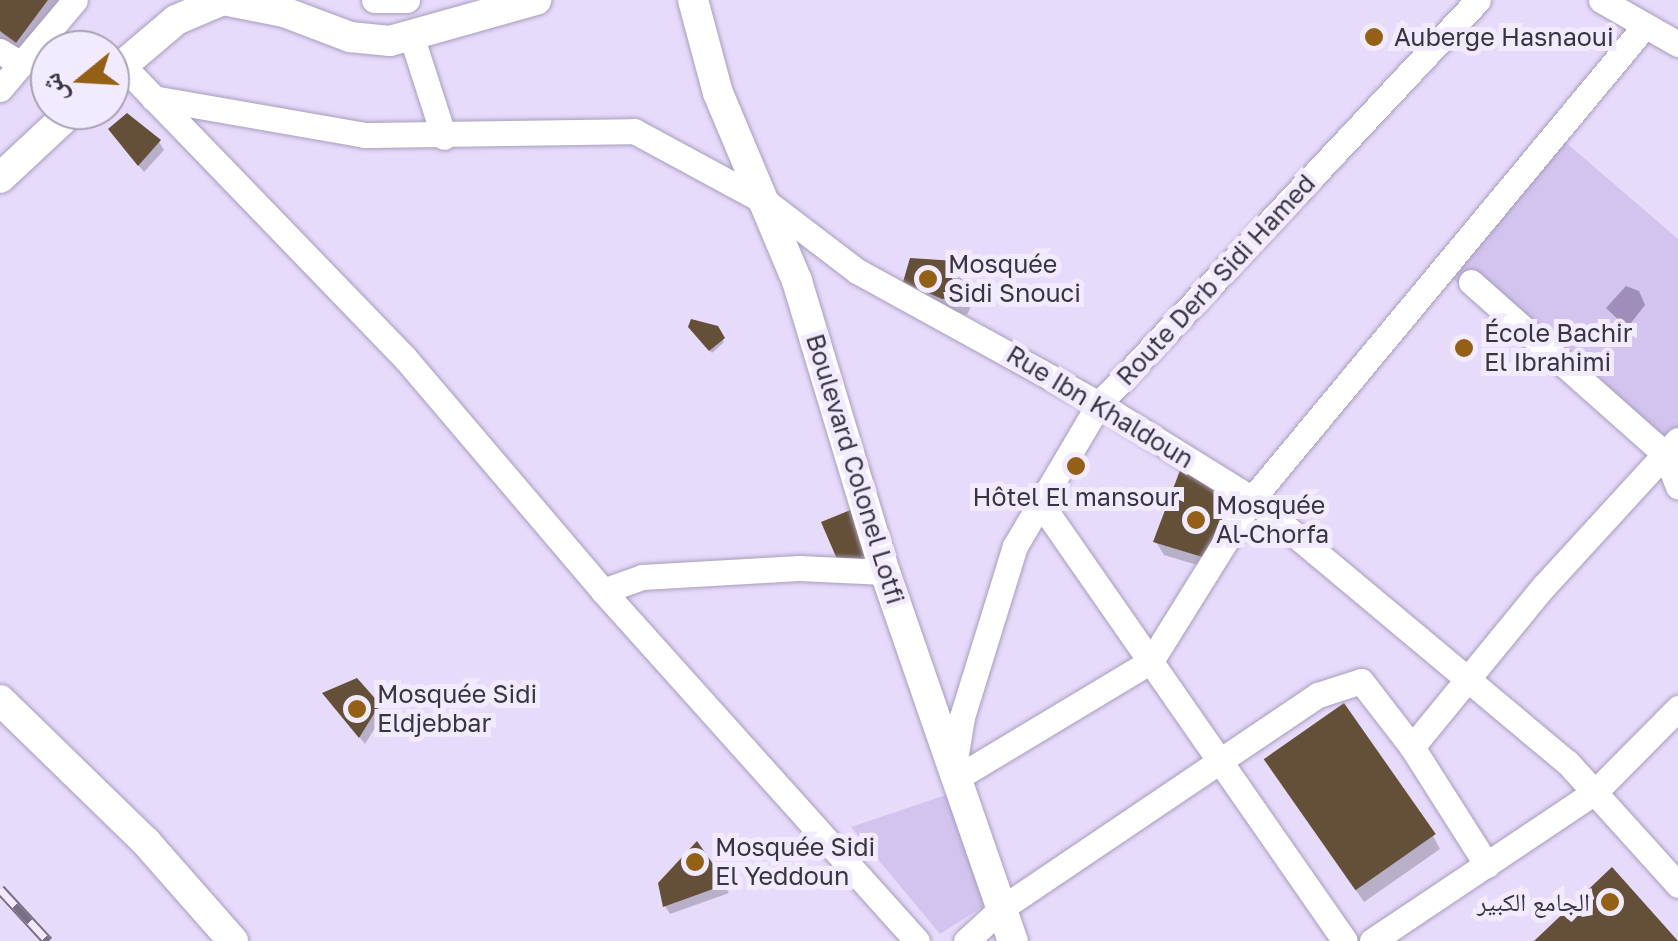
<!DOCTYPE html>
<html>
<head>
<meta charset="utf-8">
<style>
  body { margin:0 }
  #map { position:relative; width:1678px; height:941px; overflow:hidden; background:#e7dbfc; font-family:"Golos Text","Noto Naskh Arabic",sans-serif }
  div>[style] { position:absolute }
  .green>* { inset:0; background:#d3c3ef }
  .water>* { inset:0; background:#9e8eb9 }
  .shadow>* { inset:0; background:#0003 }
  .building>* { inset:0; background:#644f38; transform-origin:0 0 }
  .roads { filter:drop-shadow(0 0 2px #a89dbc) drop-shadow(0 0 2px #a89dbc) }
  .minor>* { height:25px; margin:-12.5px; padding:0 12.5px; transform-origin:12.5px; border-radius:12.5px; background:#fff }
  .major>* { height:30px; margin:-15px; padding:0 15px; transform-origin:15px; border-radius:15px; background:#fff }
  .rail>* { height:11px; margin-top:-5.5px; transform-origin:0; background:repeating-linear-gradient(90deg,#f2ebff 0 22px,#777084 0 44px); box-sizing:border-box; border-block:2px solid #777084 }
  .dots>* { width:28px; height:28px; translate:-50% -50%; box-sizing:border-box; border:5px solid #f2ebff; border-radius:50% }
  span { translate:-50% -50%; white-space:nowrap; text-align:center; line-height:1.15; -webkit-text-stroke:10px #f2ebff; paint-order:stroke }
  .poi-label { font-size:25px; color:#383440 }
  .left { translate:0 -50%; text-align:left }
  .right { translate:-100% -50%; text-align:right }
  .street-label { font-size:25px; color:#383440 }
  .north { position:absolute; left:30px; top:30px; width:100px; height:100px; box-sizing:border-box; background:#f2ebff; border:2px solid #a8a2b3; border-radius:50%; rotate:252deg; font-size:28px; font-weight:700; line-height:40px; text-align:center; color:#383440 }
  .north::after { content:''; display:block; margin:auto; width:35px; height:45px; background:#946015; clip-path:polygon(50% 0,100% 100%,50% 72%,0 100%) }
</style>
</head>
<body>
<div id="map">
  <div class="green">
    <div style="clip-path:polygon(1556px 134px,1678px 239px,1678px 434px,1657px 459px,1441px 268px)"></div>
    <div style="clip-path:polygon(949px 794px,987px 904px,940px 934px,851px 827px)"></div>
  </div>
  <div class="water">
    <div style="clip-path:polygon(1626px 286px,1639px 291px,1645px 305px,1627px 328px,1606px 308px)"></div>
  </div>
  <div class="shadow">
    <div style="clip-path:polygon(0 0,71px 0,26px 58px,0 39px)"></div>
    <div style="clip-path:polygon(116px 138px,159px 142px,164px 150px,144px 172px)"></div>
    <div style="clip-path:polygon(955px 263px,972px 304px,967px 315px,916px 300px,906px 282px)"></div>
    <div style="clip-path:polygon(716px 328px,724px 342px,712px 353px,693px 331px)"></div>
    <div style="clip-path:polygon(1184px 468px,1217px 571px,1164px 555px,1156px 542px)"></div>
    <div style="clip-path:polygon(330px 701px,378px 706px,383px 715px,365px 744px)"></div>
    <div style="clip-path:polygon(1275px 773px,1433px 836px,1440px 849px,1364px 902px)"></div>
    <div style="clip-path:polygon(697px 845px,729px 893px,670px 914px,665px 906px)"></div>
  </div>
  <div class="building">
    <div style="clip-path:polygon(0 0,48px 0,16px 43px,0 31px)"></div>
    <div style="clip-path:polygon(127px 113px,161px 140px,138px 166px,108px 129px)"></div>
    <div style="clip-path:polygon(910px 258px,956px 261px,952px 279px,964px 284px,958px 298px,942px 299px,903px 282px)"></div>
    <div style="clip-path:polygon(691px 319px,718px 326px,725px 338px,709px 351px,688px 327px)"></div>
    <div style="clip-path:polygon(1182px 465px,1244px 499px,1209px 559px,1153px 542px)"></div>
    <div style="clip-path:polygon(853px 509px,872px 561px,840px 566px,821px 522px)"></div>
    <div style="clip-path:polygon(357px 678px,380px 704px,359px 738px,322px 693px)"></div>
    <div style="left:1344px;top:703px;width:160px;height:98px;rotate:55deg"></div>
    <div style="clip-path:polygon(697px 841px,727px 884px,663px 907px,658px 883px)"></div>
    <div style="clip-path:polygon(1612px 867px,1678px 941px,1534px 941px)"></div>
  </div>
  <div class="roads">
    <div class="minor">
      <div style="left:374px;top:0;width:33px"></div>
      <div style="left:1601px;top:0;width:89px;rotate:29.7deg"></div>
      <div style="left:411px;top:35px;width:107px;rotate:72.1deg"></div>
      <div style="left:0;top:51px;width:25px;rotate:32deg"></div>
      <div style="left:122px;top:65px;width:407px;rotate:46deg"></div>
      <div style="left:405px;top:358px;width:306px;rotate:49.6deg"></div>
      <div style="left:603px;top:591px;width:470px;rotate:48.1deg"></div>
      <div style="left:0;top:89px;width:116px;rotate:-49.9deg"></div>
      <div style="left:153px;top:98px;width:214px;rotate:9.9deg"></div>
      <div style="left:364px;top:135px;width:270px;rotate:-0.8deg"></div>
      <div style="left:634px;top:131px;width:153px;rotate:28.4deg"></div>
      <div style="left:769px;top:204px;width:111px;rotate:37.3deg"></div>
      <div style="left:857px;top:271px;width:276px;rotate:28.8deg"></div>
      <div style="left:1099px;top:404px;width:180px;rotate:31.8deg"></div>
      <div style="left:1252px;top:499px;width:410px;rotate:39.9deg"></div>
      <div style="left:1567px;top:762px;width:166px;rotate:47.9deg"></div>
      <div style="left:1471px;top:282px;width:259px;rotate:41.6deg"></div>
      <div style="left:1665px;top:454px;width:35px;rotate:68deg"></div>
      <div style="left:1041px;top:504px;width:532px;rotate:55.18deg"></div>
      <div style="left:603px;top:591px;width:41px;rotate:-19.7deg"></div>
      <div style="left:642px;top:577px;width:157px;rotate:-3.3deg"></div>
      <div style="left:799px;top:568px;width:86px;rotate:2.7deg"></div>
      <div style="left:1412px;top:747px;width:208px;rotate:-50.7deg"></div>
      <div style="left:1544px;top:586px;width:198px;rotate:-47.5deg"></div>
      <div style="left:954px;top:766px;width:50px;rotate:-80.7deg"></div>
      <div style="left:962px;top:717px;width:179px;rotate:-72.8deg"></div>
      <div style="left:1015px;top:546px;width:165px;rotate:-59.4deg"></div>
      <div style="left:1099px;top:404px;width:554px;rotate:-46.83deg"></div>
      <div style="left:958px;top:777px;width:225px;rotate:-31deg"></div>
      <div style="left:1151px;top:661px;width:191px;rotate:-58.1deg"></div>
      <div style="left:1252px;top:499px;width:612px;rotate:-50.3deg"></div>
      <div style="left:966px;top:941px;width:49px;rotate:-42.5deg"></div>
      <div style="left:1002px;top:908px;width:381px;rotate:-34deg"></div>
      <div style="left:1318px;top:695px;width:45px;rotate:-18deg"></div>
      <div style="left:1361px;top:681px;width:83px;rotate:52.3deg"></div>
      <div style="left:1412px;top:747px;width:140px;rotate:57.6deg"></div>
      <div style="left:1372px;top:941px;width:270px;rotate:-33.8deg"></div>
      <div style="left:1596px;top:791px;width:117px;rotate:-45.3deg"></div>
    </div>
    <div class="major">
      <div style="left:693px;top:0;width:96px;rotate:75deg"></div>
      <div style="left:718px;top:93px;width:204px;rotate:67.2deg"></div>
      <div style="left:797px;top:281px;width:304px;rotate:73.2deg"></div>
      <div style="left:885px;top:572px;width:391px;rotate:70.9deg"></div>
      <div style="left:110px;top:76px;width:87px;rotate:-40.3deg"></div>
      <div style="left:176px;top:20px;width:51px;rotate:-23.1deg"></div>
      <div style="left:223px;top:0;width:62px;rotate:11.1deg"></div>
      <div style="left:284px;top:12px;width:71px;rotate:20.7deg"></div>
      <div style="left:350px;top:37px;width:40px;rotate:5.7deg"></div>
      <div style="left:390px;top:41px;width:152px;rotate:-15.7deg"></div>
      <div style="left:0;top:178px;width:100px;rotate:-43deg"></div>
      <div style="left:0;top:700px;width:204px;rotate:44.2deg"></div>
      <div style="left:146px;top:842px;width:132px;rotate:48.7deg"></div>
    </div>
  </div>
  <div class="rail">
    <div style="left:0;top:889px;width:71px;rotate:47.3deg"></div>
  </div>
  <div class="dots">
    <div style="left:1374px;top:37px;background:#946015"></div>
    <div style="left:928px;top:279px;background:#946015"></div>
    <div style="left:1464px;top:348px;background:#946015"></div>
    <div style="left:1076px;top:466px;background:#946015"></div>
    <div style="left:1196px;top:520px;background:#946015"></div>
    <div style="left:357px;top:709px;background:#946015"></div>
    <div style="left:695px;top:862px;background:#946015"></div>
    <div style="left:1610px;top:902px;background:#946015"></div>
  </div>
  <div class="poi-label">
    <span class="left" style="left:1394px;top:37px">Auberge Hasnaoui</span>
    <span class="left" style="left:948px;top:279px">Mosquée<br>Sidi Snouci</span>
    <span class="left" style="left:1484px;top:348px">École Bachir<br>El Ibrahimi</span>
    <span style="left:1076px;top:497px">Hôtel El mansour</span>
    <span class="left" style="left:1216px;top:520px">Mosquée<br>Al-Chorfa</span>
    <span class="left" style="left:377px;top:709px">Mosquée Sidi<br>Eldjebbar</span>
    <span class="left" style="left:715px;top:862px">Mosquée Sidi<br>El Yeddoun</span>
    <span class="right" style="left:1590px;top:902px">الجامع الكبير</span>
  </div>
  <div class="street-label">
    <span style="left:1216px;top:280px;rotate:-47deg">Route Derb Sidi Hamed</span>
    <span style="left:1100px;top:407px;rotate:31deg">Rue Ibn Khaldoun</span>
    <span style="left:855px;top:469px;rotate:73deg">Boulevard Colonel Lotfi</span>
  </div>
  <div class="north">ش</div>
</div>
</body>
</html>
